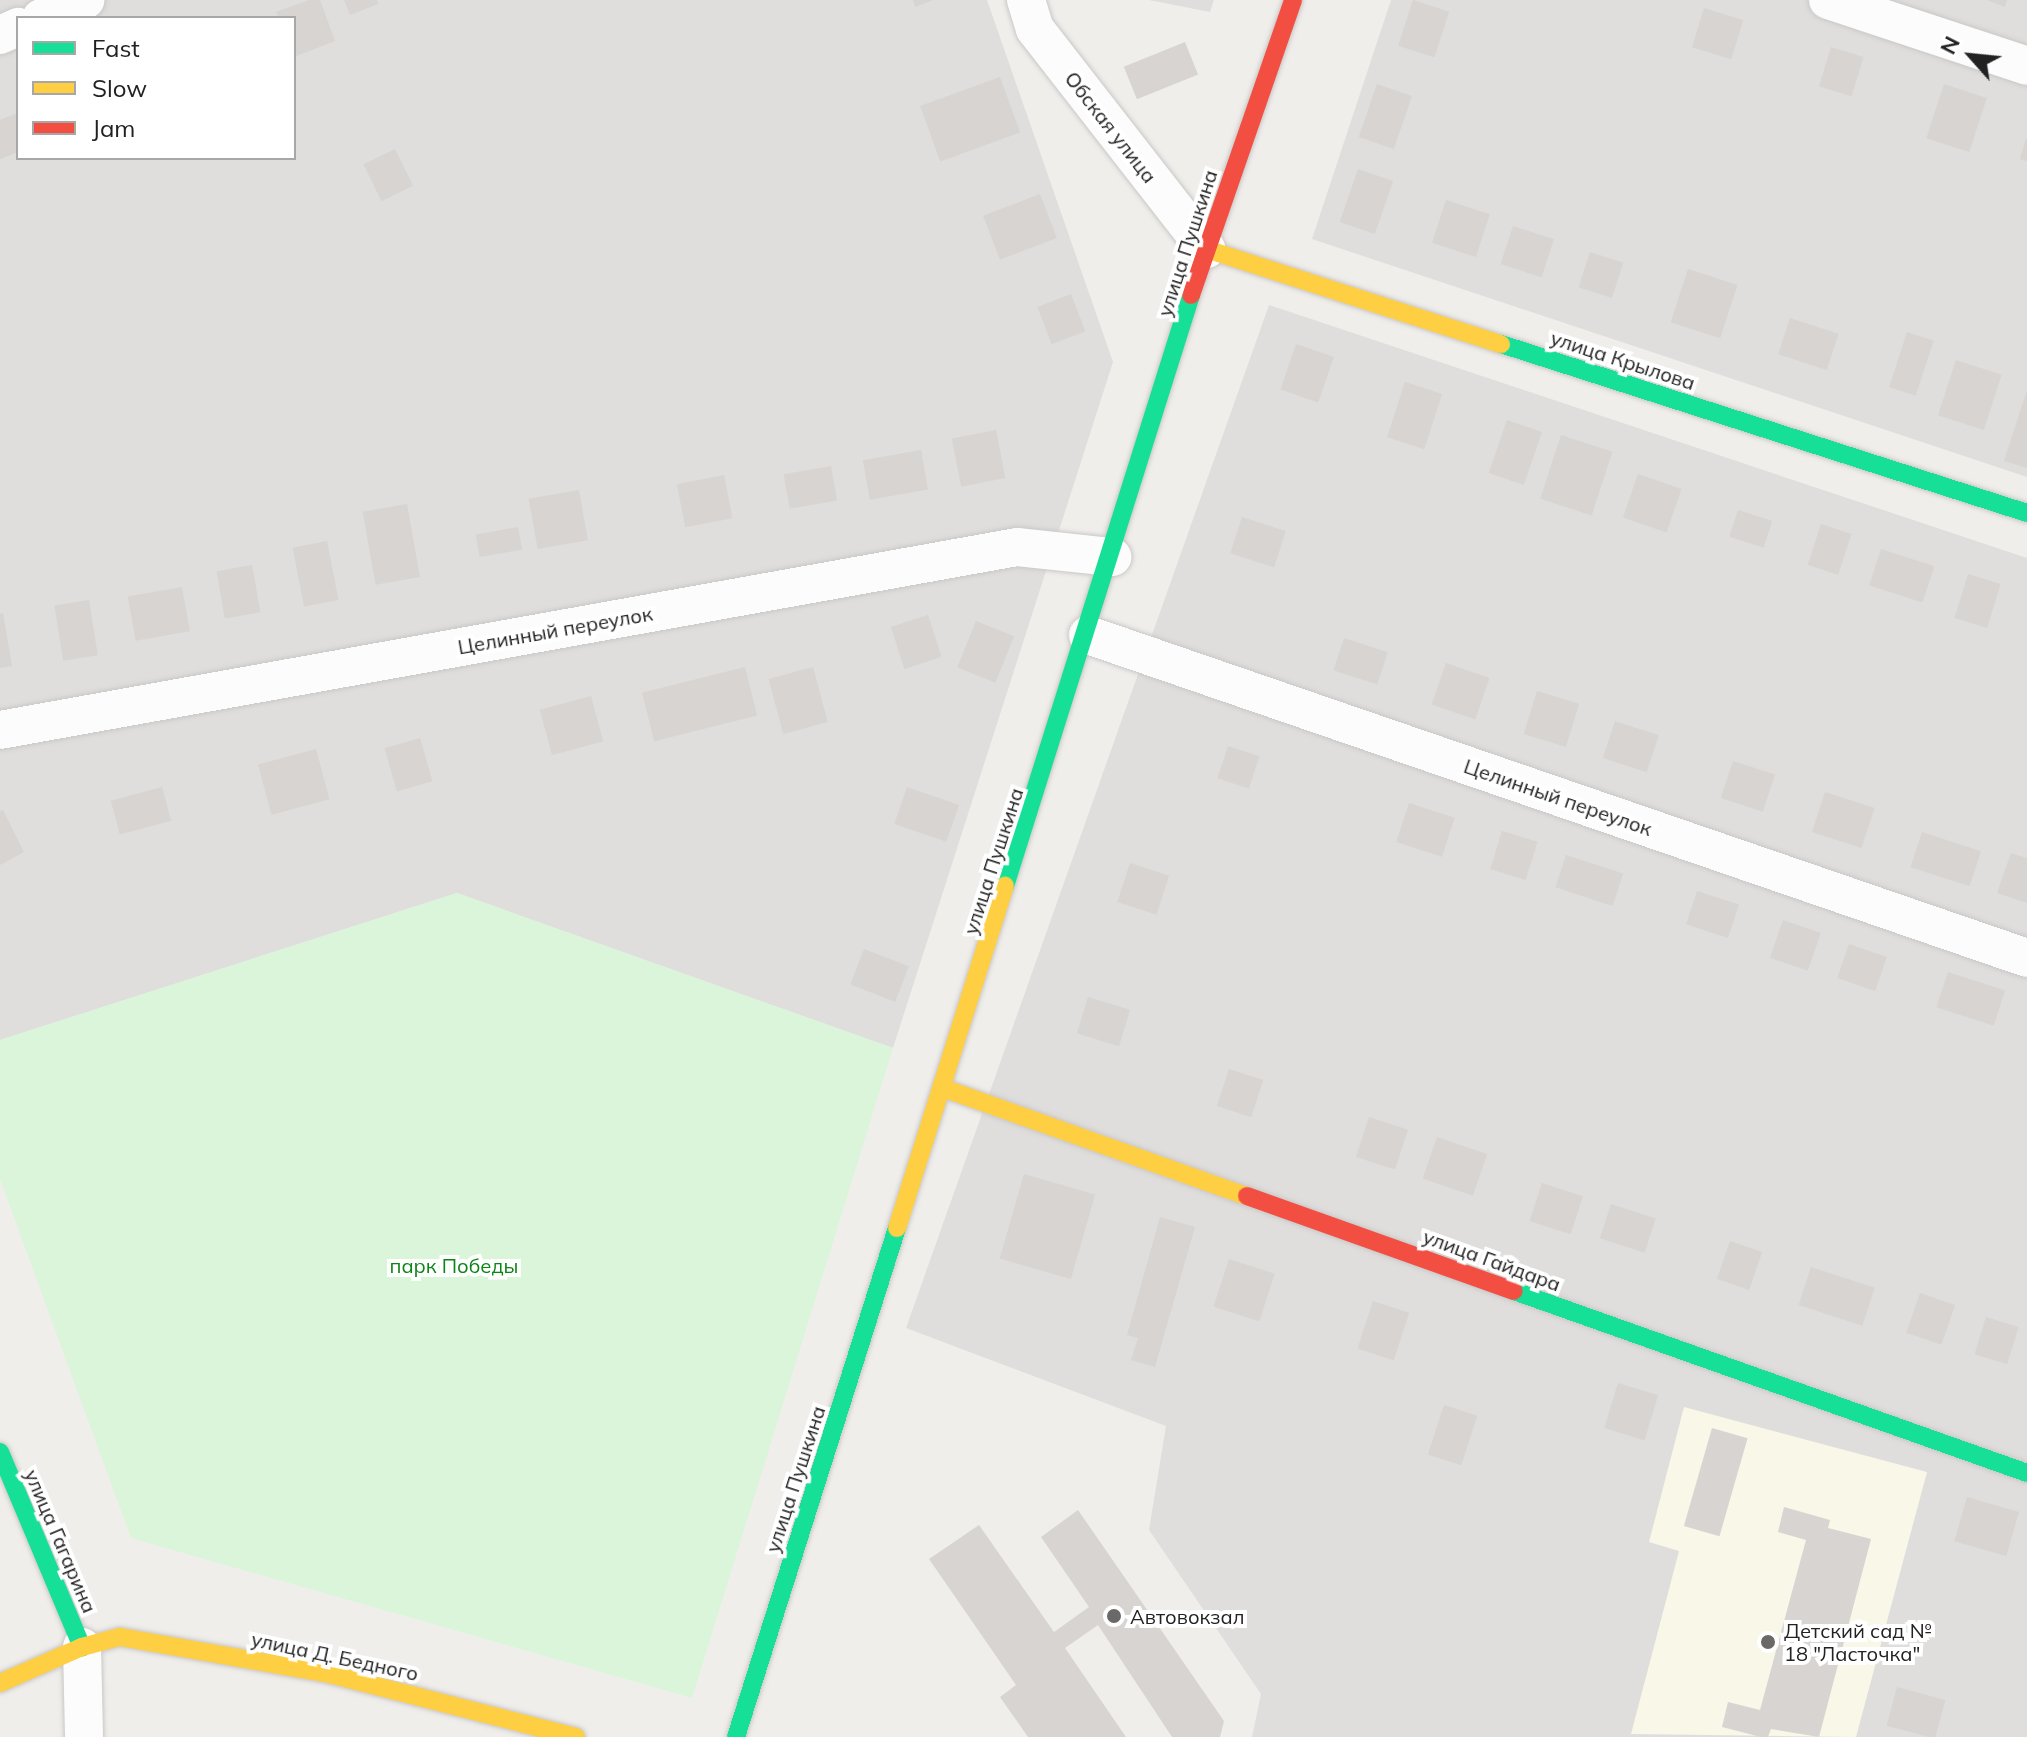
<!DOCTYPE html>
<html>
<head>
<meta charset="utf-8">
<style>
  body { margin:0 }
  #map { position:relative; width:2027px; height:1737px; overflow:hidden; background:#f0eeeb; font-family:Mulish,sans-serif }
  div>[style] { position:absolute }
  .residential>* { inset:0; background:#dfdedc }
  .education>* { inset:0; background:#f8f7e8 }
  .park>* { inset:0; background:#daf5da }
  .building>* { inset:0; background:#d7d4d2; transform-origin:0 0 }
  .roads { filter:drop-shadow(0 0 2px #c9c8c7) drop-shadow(0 0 2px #c9c8c7) }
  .street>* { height:38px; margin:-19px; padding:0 19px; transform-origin:19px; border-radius:19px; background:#fdfcfc }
  .fast>* { height:18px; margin:-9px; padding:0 9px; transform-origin:9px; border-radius:9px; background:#16e098 }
  .slow>* { height:18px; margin:-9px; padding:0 9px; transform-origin:9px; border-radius:9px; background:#ffcf43 }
  .jam>* { height:18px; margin:-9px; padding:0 9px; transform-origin:9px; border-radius:9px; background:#f24e42 }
  .dots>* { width:22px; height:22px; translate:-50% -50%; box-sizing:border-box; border:4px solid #fff; border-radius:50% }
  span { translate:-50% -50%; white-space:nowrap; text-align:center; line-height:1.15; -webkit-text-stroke:8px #fff; paint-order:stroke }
  .street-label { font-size:20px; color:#222 }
  .park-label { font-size:20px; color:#0c8416 }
  .poi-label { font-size:20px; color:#222 }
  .left { translate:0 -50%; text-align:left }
  .legend { position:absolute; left:16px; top:16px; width:280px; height:144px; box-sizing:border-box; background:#fff; border:2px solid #a7a7a7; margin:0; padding:10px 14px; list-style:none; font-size:24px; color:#222 }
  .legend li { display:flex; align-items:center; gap:16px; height:40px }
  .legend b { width:40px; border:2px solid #a7a7a7 }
  .north { position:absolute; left:1931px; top:16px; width:80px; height:80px; -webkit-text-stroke:6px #fff; paint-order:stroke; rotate:297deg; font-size:22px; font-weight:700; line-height:32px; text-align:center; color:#222 }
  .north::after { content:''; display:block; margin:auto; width:28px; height:36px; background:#222; clip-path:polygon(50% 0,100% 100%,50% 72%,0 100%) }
</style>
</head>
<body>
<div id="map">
  <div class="residential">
    <div style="clip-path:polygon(evenodd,0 0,987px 0,1113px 362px,893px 1048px,457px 893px,0 1040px,0 0,18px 18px,294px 18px,294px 158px,18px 158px,18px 18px)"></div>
    <div style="clip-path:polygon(1149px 0,1214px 0,1210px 12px)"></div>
    <div style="clip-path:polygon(1391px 0,2027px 0,2027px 477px,1312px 239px)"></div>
    <div style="clip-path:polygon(1269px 305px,2027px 558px,2027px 1737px,1252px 1737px,1261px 1694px,1149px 1530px,1166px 1426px,906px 1328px)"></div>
  </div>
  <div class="education">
    <div style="clip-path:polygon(1684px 1407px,1927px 1472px,1856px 1737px,1631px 1734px,1679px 1551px,1649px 1542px)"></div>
  </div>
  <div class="park">
    <div style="clip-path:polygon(457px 893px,893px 1048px,692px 1698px,131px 1538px,0 1179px,0 1040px)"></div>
  </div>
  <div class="building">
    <div style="clip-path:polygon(309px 0,320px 0,335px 41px,294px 57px,294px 18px,279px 18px,276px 12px)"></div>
    <div style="clip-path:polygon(344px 0,377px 0,378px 4px,350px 15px)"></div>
    <div style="clip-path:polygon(913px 0,933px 0,915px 7px)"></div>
    <div style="left:1413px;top:0;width:38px;height:48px;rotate:18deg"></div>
    <div style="clip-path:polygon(1987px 0,2007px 0,2005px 7px)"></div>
    <div style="left:1704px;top:8px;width:41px;height:41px;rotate:17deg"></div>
    <div style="left:1185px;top:42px;width:35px;height:66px;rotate:68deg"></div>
    <div style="left:1831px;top:47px;width:34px;height:41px;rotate:17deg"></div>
    <div style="left:1000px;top:77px;width:59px;height:85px;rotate:70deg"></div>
    <div style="left:1377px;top:84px;width:37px;height:56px;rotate:19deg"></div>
    <div style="left:1944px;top:84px;width:45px;height:57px;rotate:18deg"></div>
    <div style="clip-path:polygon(18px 113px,18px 152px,0 159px,0 120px)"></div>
    <div style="clip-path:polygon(2026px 138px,2027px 139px,2027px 161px,2020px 159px)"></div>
    <div style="left:395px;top:149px;width:41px;height:35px;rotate:64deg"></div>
    <div style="left:1358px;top:169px;width:37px;height:56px;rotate:19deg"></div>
    <div style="left:1040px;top:194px;width:47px;height:61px;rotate:69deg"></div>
    <div style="left:1446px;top:200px;width:46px;height:45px;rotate:18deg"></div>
    <div style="left:1513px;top:226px;width:43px;height:40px;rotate:18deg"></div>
    <div style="left:1590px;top:252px;width:35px;height:37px;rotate:18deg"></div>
    <div style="left:1688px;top:269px;width:52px;height:56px;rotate:18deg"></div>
    <div style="left:1071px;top:294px;width:40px;height:36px;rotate:69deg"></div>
    <div style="left:1790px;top:318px;width:51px;height:38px;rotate:18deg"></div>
    <div style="left:1907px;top:332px;width:28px;height:58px;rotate:18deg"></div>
    <div style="left:1296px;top:344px;width:40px;height:48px;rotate:19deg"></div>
    <div style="left:1956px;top:360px;width:48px;height:58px;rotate:18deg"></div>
    <div style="left:1405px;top:382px;width:39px;height:58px;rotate:18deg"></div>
    <div style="clip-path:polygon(2027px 390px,2027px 468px,2004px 461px)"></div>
    <div style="left:1507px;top:420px;width:37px;height:56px;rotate:19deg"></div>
    <div style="left:996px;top:430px;width:49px;height:45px;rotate:79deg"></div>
    <div style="left:1561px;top:435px;width:54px;height:67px;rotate:18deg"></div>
    <div style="left:921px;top:450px;width:40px;height:59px;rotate:80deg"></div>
    <div style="left:831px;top:466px;width:35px;height:48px;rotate:80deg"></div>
    <div style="left:1638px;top:474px;width:46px;height:46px;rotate:19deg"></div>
    <div style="left:724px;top:475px;width:44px;height:48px;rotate:79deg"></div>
    <div style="left:579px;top:490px;width:51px;height:51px;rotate:80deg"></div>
    <div style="left:407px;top:504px;width:74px;height:45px;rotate:80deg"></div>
    <div style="left:1738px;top:510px;width:36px;height:28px;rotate:18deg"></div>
    <div style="left:1242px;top:517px;width:46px;height:38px;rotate:18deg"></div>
    <div style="left:1821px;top:524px;width:32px;height:43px;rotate:18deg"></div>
    <div style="left:518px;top:527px;width:23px;height:43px;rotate:80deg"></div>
    <div style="left:327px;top:541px;width:60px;height:35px;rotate:79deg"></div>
    <div style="left:1881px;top:549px;width:56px;height:38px;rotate:18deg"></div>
    <div style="left:252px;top:565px;width:48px;height:36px;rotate:80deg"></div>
    <div style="left:1968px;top:574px;width:34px;height:46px;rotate:17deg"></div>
    <div style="left:182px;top:587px;width:45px;height:55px;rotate:80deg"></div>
    <div style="left:89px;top:600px;width:56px;height:35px;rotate:81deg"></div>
    <div style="clip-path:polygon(3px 613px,12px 666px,0 668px,0 614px)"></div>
    <div style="left:928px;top:615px;width:44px;height:39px;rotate:72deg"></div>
    <div style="left:976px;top:621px;width:41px;height:50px;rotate:22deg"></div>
    <div style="left:1344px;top:638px;width:46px;height:34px;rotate:18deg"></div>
    <div style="left:1446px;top:663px;width:46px;height:44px;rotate:19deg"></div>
    <div style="left:745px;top:667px;width:50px;height:106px;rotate:76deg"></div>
    <div style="left:813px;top:667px;width:57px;height:46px;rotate:75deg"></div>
    <div style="left:1537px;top:691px;width:44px;height:45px;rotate:17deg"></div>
    <div style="left:591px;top:696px;width:47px;height:53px;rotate:75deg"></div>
    <div style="left:1615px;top:721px;width:46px;height:39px;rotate:18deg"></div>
    <div style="left:420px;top:738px;width:45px;height:37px;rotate:74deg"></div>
    <div style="left:1228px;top:746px;width:33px;height:34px;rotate:18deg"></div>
    <div style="left:316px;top:749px;width:52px;height:60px;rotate:75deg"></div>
    <div style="left:1733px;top:761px;width:44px;height:39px;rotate:18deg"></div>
    <div style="left:162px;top:787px;width:35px;height:53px;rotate:75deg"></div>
    <div style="left:907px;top:787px;width:55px;height:39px;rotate:19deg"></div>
    <div style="left:1825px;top:792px;width:52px;height:42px;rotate:18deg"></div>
    <div style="left:1409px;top:803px;width:48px;height:41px;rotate:18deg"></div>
    <div style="clip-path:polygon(3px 810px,24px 852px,0 865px,0 811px)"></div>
    <div style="left:1502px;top:831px;width:37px;height:40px;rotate:17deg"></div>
    <div style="left:1922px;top:832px;width:62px;height:37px;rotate:18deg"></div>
    <div style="clip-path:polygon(2011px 853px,2027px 858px,2027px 903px,1997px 893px)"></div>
    <div style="left:1566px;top:855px;width:60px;height:34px;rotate:18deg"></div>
    <div style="left:1130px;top:863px;width:41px;height:41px;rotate:18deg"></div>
    <div style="left:1697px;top:891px;width:44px;height:35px;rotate:18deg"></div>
    <div style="left:1783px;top:920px;width:40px;height:40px;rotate:19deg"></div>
    <div style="left:1849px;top:944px;width:40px;height:36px;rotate:19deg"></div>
    <div style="left:864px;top:949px;width:48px;height:38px;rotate:21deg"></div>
    <div style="left:1948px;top:972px;width:60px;height:37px;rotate:18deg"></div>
    <div style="left:1088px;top:997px;width:44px;height:38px;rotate:17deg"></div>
    <div style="left:1229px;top:1069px;width:36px;height:39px;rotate:18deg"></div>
    <div style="left:1369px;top:1117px;width:41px;height:42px;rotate:18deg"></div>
    <div style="left:1437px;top:1137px;width:53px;height:44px;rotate:19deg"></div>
    <div style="left:1024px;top:1174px;width:74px;height:88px;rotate:16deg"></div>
    <div style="left:1542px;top:1183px;width:43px;height:40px;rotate:18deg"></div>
    <div style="left:1611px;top:1204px;width:47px;height:36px;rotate:18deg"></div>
    <div style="clip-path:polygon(1160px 1217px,1195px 1227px,1155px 1367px,1131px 1360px,1138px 1338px,1127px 1335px)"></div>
    <div style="left:1730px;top:1241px;width:34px;height:40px;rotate:19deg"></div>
    <div style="left:1229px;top:1259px;width:48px;height:50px;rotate:18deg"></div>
    <div style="left:1811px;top:1267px;width:67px;height:40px;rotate:18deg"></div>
    <div style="left:1920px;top:1293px;width:37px;height:42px;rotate:19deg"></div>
    <div style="left:1373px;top:1301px;width:38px;height:50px;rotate:18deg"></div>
    <div style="left:1986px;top:1317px;width:34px;height:39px;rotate:17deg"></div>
    <div style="left:1618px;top:1383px;width:42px;height:47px;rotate:17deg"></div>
    <div style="left:1444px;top:1405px;width:35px;height:52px;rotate:18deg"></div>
    <div style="left:1712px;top:1428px;width:37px;height:102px;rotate:16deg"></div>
    <div style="left:1967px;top:1497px;width:54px;height:46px;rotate:16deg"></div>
    <div style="clip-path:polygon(1784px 1507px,1830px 1520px,1828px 1528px,1871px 1539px,1819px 1737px,1771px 1729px,1768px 1737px,1761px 1737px,1722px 1727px,1728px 1702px,1760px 1710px,1806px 1540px,1778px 1532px)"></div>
    <div style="clip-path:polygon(1078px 1510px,1224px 1721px,1220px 1737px,1172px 1737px,1098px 1625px,1065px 1648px,1126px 1737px,1028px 1737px,1000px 1697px,1016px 1685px,929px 1559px,979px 1525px,1054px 1632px,1089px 1607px,1041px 1537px)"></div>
    <div style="left:1897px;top:1687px;width:50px;height:40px;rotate:15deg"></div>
  </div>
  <div class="roads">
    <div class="street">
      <div style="left:1026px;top:0;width:30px;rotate:73deg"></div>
      <div style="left:1035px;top:29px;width:279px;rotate:52.1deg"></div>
      <div style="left:1828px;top:0;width:210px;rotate:18.3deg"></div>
      <div style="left:41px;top:18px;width:48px;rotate:-22.2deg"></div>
      <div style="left:0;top:35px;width:20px;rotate:-24deg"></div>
      <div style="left:1088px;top:635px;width:993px;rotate:18.98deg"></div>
      <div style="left:0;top:730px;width:1033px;rotate:-10.2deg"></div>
      <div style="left:1017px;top:547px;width:96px;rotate:6deg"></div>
      <div style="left:82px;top:1647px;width:90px;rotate:88.7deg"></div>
    </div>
    <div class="fast">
      <div style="left:1501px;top:344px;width:552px;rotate:17.81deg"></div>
      <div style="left:1005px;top:886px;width:620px;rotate:-72.53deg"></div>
      <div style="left:1514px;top:1291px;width:544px;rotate:19.53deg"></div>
      <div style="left:0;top:1452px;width:212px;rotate:67.2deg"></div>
      <div style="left:736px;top:1737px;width:534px;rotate:-72.45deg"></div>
    </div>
    <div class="slow">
      <div style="left:1206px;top:249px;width:310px;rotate:17.9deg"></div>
      <div style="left:943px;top:1088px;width:323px;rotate:19.6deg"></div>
      <div style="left:897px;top:1228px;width:359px;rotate:-72.5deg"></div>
      <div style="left:0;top:1683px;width:90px;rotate:-23.7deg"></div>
      <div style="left:82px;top:1647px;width:39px;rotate:-15deg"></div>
      <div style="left:120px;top:1637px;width:212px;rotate:10deg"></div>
      <div style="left:329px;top:1674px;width:255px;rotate:14.3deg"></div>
    </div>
    <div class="jam">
      <div style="left:1191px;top:295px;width:312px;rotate:-70.9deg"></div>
      <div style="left:1247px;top:1196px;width:283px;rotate:19.6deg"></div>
    </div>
  </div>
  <div class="dots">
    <div style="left:1114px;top:1616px;background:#6a6968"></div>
    <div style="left:1768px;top:1642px;background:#6a6968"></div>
  </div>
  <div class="street-label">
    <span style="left:1111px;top:127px;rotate:52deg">Обская улица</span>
    <span style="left:1187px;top:243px;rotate:-72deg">улица Пушкина</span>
    <span style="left:1623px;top:360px;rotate:18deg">улица Крылова</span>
    <span style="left:555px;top:630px;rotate:-10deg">Целинный переулок</span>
    <span style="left:1558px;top:797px;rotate:19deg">Целинный переулок</span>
    <span style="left:993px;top:861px;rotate:-72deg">улица Пушкина</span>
    <span style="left:1492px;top:1260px;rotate:20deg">улица Гайдара</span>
    <span style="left:795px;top:1479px;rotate:-72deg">улица Пушкина</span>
    <span style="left:61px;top:1541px;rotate:67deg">улица Гагарина</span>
    <span style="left:335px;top:1656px;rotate:12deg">улица Д. Бедного</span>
  </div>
  <div class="park-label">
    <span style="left:454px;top:1265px">парк Победы</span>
  </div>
  <div class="poi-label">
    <span class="left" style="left:1130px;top:1616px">Автовокзал</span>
    <span class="left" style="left:1784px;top:1642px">Детский сад №<br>18 "Ласточка"</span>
  </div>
  <ul class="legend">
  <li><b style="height:10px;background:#16e098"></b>Fast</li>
  <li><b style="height:10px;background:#ffcf43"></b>Slow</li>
  <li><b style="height:10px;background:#f24e42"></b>Jam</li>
  </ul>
  <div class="north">N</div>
</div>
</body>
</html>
